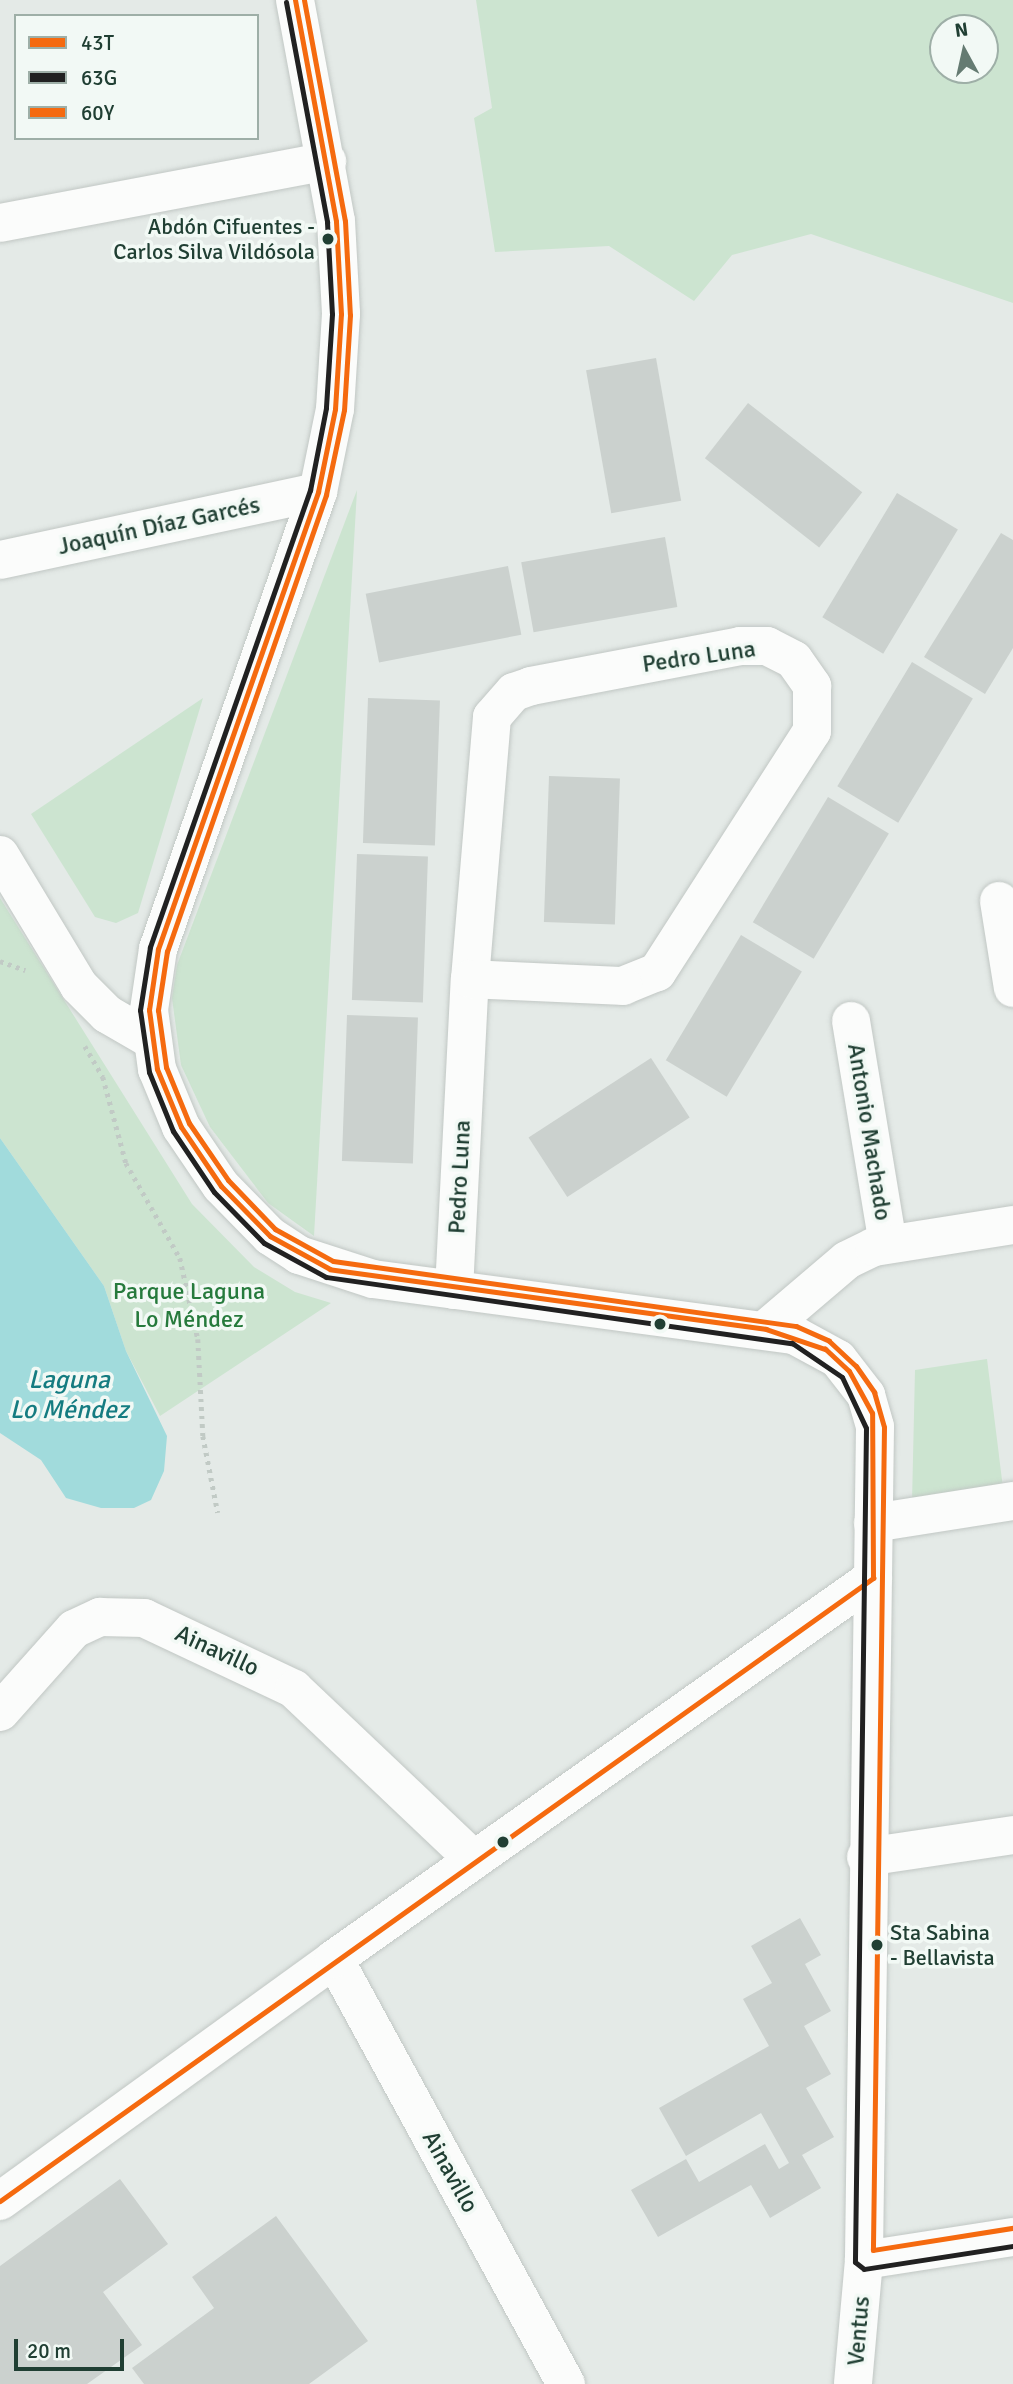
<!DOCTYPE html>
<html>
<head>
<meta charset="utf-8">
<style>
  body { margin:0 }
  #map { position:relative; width:1013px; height:2384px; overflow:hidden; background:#e4eae7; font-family:Signika,sans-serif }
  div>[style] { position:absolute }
  .green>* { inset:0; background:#cce4d0 }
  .water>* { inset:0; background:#a1dbdc }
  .building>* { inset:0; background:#cbd1ce; transform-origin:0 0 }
  .path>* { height:4.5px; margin-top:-2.25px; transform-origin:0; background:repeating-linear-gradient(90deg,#c1cac5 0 3.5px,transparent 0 8.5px) }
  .roads { filter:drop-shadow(0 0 2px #c1c7c4) drop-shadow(0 0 2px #c1c7c4) }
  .street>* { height:38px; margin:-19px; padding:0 19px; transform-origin:19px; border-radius:19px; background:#fbfcfb }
  .secondary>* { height:38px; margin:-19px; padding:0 19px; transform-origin:19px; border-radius:19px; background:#fbfcfb }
  .bus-1>* { height:5px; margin:-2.5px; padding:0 2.5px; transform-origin:2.5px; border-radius:2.5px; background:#f56a0f }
  .bus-2>* { height:5px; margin:-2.5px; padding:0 2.5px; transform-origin:2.5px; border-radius:2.5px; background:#212121 }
  .bus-3>* { height:5px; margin:-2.5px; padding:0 2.5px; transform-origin:2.5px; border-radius:2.5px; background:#f56a0f }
  .dots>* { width:19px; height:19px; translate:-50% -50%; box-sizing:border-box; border:4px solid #f2f9f5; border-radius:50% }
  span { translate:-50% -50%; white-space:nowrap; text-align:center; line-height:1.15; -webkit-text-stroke:7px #f2f9f5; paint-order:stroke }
  .bus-label { font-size:22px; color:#203f33 }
  .right { translate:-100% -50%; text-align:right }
  .left { translate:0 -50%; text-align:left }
  .street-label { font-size:24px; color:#203f33 }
  .park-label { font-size:24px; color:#267a3c }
  .water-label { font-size:26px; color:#157c81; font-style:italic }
  .legend { position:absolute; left:14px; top:14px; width:245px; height:126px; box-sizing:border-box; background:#f2f9f5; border:2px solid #9eafa7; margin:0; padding:9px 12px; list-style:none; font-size:21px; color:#203f33 }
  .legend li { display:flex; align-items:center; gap:14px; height:35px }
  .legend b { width:35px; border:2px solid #9eafa7 }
  .north { position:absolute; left:929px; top:14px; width:70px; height:70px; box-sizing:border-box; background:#f2f9f5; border:2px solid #9eafa7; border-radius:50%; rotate:352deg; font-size:19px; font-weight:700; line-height:28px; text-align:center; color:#203f33 }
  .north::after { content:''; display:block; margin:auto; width:24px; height:32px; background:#657b72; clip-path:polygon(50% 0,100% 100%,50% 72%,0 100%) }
  .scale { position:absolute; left:14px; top:2339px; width:110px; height:32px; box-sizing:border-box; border:4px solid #203f33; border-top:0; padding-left:9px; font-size:21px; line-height:24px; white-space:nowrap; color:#203f33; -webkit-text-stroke:5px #f2f9f5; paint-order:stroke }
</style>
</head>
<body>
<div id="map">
  <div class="green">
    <div style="clip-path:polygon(evenodd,476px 0,1013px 0,1013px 303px,811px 234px,732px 255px,694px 301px,609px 246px,495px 252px,474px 118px,492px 108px,476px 0,985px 28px,985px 70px,943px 70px,943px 28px,985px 28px)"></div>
    <div style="clip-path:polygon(357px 490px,314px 1236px,268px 1203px,210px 1127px,181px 1065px,172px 998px,177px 965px)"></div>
    <div style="clip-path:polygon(203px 698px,138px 913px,116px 923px,95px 917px,31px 814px)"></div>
    <div style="clip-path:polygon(0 898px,192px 1204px,254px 1267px,295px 1292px,331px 1303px,160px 1416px,126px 1351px,104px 1286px,0 1138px)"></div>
    <div style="clip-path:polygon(987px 1359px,1003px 1488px,912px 1502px,915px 1370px)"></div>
  </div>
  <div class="water">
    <div style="clip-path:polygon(0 1138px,104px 1286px,126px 1351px,167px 1436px,164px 1471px,151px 1500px,134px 1508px,101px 1508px,66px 1498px,41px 1460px,0 1433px)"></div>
  </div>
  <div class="building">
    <div style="left:656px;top:358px;width:145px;height:71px;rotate:80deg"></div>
    <div style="left:748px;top:403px;width:145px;height:70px;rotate:38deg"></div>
    <div style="left:897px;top:493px;width:71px;height:145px;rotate:31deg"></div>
    <div style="clip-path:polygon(1001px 533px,1013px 540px,1013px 648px,985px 694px,924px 657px)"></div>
    <div style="left:665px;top:537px;width:71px;height:146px;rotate:80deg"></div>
    <div style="left:508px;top:566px;width:70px;height:145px;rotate:79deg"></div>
    <div style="left:912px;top:662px;width:71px;height:145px;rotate:31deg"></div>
    <div style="left:368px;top:698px;width:72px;height:145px;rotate:2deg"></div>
    <div style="left:549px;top:776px;width:71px;height:146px;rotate:2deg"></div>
    <div style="left:828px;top:797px;width:71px;height:146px;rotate:31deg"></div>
    <div style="left:357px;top:854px;width:71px;height:146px;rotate:2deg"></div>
    <div style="left:741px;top:935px;width:71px;height:146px;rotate:31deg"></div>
    <div style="left:347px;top:1015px;width:71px;height:146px;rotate:2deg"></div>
    <div style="left:651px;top:1058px;width:71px;height:146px;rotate:57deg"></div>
    <div style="clip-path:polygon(800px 1918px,821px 1955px,805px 1964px,831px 2011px,804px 2026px,831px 2074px,806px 2088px,834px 2137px,802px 2155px,821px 2188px,770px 2218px,751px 2185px,658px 2237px,631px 2190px,686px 2159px,699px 2182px,765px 2144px,779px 2169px,789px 2163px,761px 2113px,686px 2156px,659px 2108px,769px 2046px,743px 1999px,772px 1983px,751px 1946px)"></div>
    <div style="clip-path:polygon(120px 2179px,168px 2244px,103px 2292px,142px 2345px,87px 2384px,0 2384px,0 2266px)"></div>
    <div style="clip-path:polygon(276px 2216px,368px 2341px,309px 2384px,144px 2384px,132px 2368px,214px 2308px,192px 2277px)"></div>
  </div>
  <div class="path">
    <div style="left:0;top:961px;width:27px;rotate:20deg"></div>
    <div style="left:85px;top:1046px;width:36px;rotate:60deg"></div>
    <div style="left:103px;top:1077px;width:89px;rotate:75deg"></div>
    <div style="left:126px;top:1163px;width:109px;rotate:60.4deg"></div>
    <div style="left:180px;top:1258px;width:83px;rotate:77.5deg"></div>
    <div style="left:198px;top:1339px;width:97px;rotate:87deg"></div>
    <div style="left:203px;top:1436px;width:78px;rotate:79deg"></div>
  </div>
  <div class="roads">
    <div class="street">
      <div style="left:0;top:223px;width:333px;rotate:-10.7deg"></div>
      <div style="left:0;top:560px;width:325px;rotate:-12.1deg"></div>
      <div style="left:0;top:855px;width:153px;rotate:58.9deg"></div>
      <div style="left:79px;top:986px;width:40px;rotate:45deg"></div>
      <div style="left:107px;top:1014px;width:50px;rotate:30.2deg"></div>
      <div style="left:999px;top:901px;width:88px;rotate:80.9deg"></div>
      <div style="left:851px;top:1021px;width:226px;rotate:80.6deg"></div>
      <div style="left:454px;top:1290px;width:311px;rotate:-87.1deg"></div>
      <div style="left:470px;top:979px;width:263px;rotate:-85.2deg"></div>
      <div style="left:492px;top:717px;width:33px;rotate:-49deg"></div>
      <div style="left:514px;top:692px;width:18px;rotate:-19deg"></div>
      <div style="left:531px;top:686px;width:213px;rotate:-10.8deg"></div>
      <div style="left:740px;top:646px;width:27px"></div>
      <div style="left:767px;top:646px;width:30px;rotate:27deg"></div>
      <div style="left:794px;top:660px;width:32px;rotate:55deg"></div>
      <div style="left:812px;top:686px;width:45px;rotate:90deg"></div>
      <div style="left:812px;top:731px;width:287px;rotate:122.7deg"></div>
      <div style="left:657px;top:972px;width:37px;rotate:158deg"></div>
      <div style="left:623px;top:986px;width:153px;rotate:-177.4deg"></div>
      <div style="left:766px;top:1329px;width:106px;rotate:-40.4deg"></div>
      <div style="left:847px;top:1260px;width:30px;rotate:-26deg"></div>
      <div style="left:874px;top:1247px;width:141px;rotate:-9deg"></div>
      <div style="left:873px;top:1523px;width:142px;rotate:-8.9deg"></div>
      <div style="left:0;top:1712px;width:111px;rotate:-48.3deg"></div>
      <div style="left:74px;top:1629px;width:29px;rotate:-25deg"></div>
      <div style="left:100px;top:1617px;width:44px;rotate:1.3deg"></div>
      <div style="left:144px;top:1618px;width:166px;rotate:25.3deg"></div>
      <div style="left:294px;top:1689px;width:248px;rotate:43.5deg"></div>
      <div style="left:866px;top:1857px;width:149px;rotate:-8.5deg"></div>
      <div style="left:0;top:2201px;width:412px;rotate:-35.9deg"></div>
    </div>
    <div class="secondary">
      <div style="left:295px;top:0;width:225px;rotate:79.5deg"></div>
      <div style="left:336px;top:221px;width:93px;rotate:86.9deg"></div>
      <div style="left:341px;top:314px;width:95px;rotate:93.6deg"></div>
      <div style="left:335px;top:409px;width:85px;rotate:101.6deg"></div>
      <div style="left:318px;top:492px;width:484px;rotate:109.3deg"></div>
      <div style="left:158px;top:949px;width:62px;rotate:98.4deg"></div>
      <div style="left:149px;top:1010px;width:60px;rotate:82.3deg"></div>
      <div style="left:157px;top:1069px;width:63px;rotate:67.5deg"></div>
      <div style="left:181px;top:1127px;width:71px;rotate:55.9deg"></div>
      <div style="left:221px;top:1186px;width:70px;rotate:45.6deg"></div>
      <div style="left:270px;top:1236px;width:35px;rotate:33deg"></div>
      <div style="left:299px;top:1255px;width:78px;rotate:18deg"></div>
      <div style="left:373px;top:1279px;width:425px;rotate:7.6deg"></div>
      <div style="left:794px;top:1335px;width:50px;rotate:28.6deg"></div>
      <div style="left:838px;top:1359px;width:46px;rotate:52.1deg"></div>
      <div style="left:866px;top:1395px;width:33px;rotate:74deg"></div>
      <div style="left:875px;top:1427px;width:833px;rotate:90.76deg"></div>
      <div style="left:864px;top:2260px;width:124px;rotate:95.1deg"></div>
      <div style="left:864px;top:2260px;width:151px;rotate:-8.8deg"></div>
      <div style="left:566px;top:2384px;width:484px;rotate:-118.6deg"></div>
      <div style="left:334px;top:1959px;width:660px;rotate:-35.26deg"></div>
    </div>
  </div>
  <div class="bus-1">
    <div style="left:0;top:2201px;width:1073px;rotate:-35.51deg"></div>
    <div style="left:873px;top:1578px;width:165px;rotate:-90.3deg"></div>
    <div style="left:872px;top:1413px;width:48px;rotate:-118.7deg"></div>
    <div style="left:849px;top:1371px;width:33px;rotate:-137deg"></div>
    <div style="left:825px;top:1349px;width:62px;rotate:-161.3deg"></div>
    <div style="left:766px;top:1329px;width:440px;rotate:-172.2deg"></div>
    <div style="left:330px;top:1269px;width:68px;rotate:-151.2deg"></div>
    <div style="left:270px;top:1236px;width:70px;rotate:-134.4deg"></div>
    <div style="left:221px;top:1186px;width:71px;rotate:-124.1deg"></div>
    <div style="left:181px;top:1127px;width:63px;rotate:-112.5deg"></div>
    <div style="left:157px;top:1069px;width:60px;rotate:-97.7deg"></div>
    <div style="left:149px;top:1010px;width:62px;rotate:-81.6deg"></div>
    <div style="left:158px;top:949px;width:484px;rotate:-70.7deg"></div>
    <div style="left:318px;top:492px;width:85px;rotate:-78.4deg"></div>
    <div style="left:335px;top:409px;width:95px;rotate:-86.4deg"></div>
    <div style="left:341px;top:314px;width:93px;rotate:-93.1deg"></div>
    <div style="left:336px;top:221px;width:225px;rotate:-100.5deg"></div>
  </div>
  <div class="bus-2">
    <div style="left:286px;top:2px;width:224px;rotate:79.4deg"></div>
    <div style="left:327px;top:222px;width:92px;rotate:86.9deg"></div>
    <div style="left:332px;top:314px;width:94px;rotate:93.7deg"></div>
    <div style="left:326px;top:408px;width:84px;rotate:101deg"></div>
    <div style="left:310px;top:490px;width:484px;rotate:109.3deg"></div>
    <div style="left:150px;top:947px;width:64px;rotate:99deg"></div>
    <div style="left:140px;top:1010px;width:63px;rotate:81.7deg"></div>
    <div style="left:149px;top:1072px;width:64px;rotate:67.9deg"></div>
    <div style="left:173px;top:1131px;width:73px;rotate:56.1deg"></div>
    <div style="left:214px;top:1192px;width:71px;rotate:45.6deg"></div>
    <div style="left:264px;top:1243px;width:71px;rotate:28.7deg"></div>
    <div style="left:326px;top:1277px;width:471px;rotate:8.1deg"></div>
    <div style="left:792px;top:1343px;width:60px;rotate:34.2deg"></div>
    <div style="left:842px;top:1377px;width:56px;rotate:64.8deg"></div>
    <div style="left:866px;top:1428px;width:834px;rotate:90.76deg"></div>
    <div style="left:855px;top:2262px;width:11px;rotate:38deg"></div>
    <div style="left:864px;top:2269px;width:151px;rotate:-8.8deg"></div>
  </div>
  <div class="bus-3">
    <div style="left:304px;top:0;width:225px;rotate:79.5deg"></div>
    <div style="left:345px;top:221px;width:94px;rotate:87deg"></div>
    <div style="left:350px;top:315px;width:95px;rotate:93.6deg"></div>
    <div style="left:344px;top:410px;width:87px;rotate:102deg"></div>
    <div style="left:326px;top:495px;width:483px;rotate:109.2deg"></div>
    <div style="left:167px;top:951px;width:60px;rotate:98.7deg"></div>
    <div style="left:158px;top:1010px;width:58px;rotate:82deg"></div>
    <div style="left:166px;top:1067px;width:61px;rotate:67.7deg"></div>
    <div style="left:189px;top:1123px;width:69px;rotate:55.6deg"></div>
    <div style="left:228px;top:1180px;width:68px;rotate:46.2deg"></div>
    <div style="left:275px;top:1229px;width:66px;rotate:28.9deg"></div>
    <div style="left:333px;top:1261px;width:468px;rotate:8deg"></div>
    <div style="left:796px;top:1326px;width:36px;rotate:24deg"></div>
    <div style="left:829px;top:1341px;width:37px;rotate:43deg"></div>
    <div style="left:856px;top:1366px;width:32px;rotate:55deg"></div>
    <div style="left:874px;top:1392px;width:36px;rotate:74deg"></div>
    <div style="left:884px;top:1427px;width:823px;rotate:90.77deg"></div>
    <div style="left:873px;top:2250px;width:141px;rotate:-9deg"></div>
  </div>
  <div class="dots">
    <div style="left:328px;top:239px;background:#203f33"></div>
    <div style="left:660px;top:1324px;background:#203f33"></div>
    <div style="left:503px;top:1842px;background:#203f33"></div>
    <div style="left:877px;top:1945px;background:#203f33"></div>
  </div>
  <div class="bus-label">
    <span class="right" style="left:315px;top:239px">Abdón Cifuentes -<br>Carlos Silva Vildósola</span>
    <span class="left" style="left:890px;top:1945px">Sta Sabina<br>- Bellavista</span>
  </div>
  <div class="street-label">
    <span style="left:159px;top:526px;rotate:-12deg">Joaquín Díaz Garcés</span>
    <span style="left:699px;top:657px;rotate:-8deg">Pedro Luna</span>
    <span style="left:869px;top:1132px;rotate:81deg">Antonio Machado</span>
    <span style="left:460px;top:1177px;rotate:-87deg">Pedro Luna</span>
    <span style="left:217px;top:1651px;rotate:25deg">Ainavillo</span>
    <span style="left:450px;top:2172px;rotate:61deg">Ainavillo</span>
    <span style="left:859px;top:2331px;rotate:-85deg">Ventus</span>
  </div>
  <div class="park-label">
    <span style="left:189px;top:1306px">Parque Laguna<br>Lo Méndez</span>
  </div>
  <div class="water-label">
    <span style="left:69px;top:1396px">Laguna<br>Lo Méndez</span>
  </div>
  <ul class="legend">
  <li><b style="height:9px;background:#f56a0f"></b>43T</li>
  <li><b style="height:9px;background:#212121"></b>63G</li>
  <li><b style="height:9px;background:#f56a0f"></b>60Y</li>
  </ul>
  <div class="north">N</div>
  <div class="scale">20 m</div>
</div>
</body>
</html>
